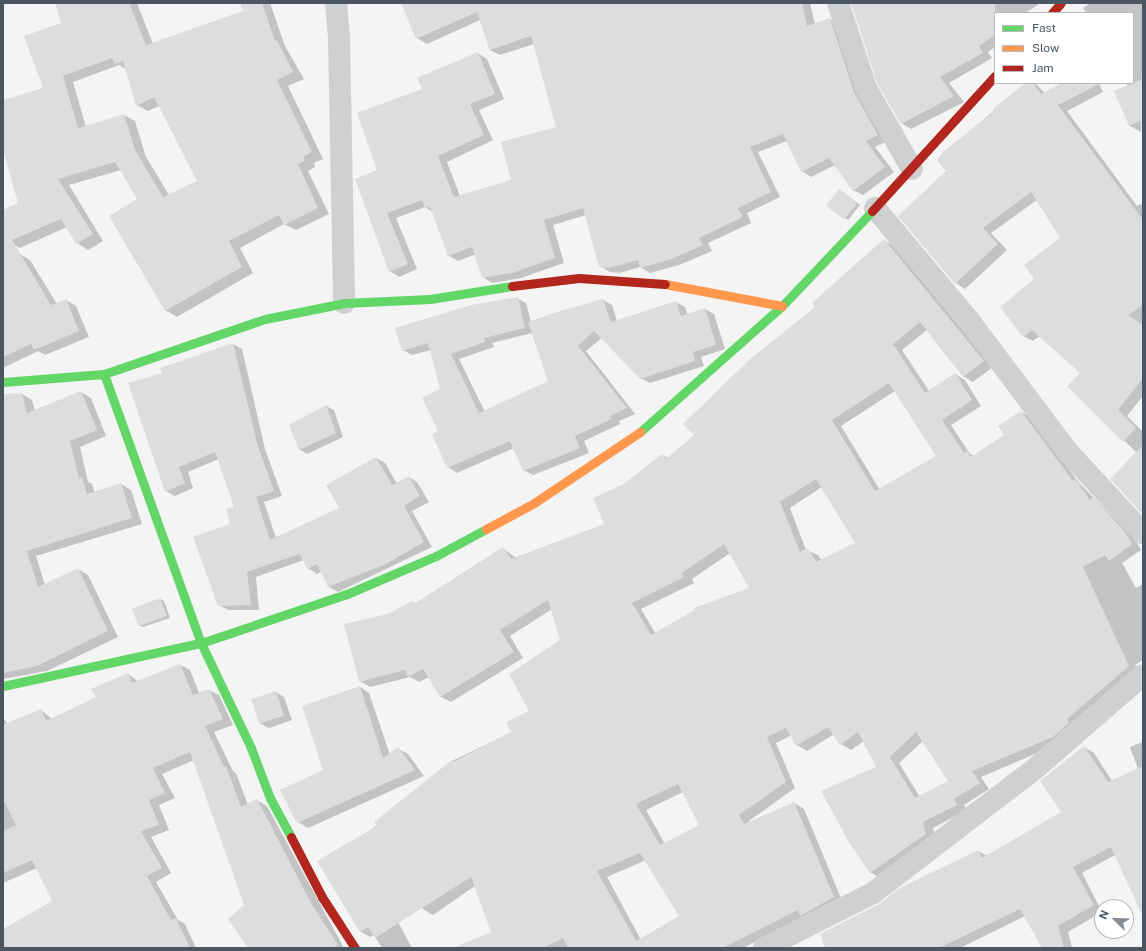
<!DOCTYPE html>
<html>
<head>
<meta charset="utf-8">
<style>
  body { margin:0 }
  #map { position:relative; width:1146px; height:951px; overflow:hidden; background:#f4f4f4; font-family:"Public Sans",sans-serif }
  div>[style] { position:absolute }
  .shadow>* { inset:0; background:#0003 }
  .building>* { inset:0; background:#ddddde; transform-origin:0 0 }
  .street>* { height:22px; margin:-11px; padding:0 11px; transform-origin:11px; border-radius:11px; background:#ced0d2 }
  .fast>* { height:9px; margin:-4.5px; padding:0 4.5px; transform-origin:4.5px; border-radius:4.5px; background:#63d668 }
  .slow>* { height:9px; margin:-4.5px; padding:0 4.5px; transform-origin:4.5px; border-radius:4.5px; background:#ff974d }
  .jam>* { height:9px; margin:-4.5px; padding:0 4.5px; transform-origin:4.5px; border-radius:4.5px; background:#b3261e }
  span { translate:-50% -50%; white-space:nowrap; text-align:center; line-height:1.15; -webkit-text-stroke:3px #fff; paint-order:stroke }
  .frame { position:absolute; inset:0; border:4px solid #4a5661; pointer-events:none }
  .legend { position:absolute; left:994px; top:12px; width:140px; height:72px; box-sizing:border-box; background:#fff; border:1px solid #b7bbc0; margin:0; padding:5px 7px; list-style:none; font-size:12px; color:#4a5661 }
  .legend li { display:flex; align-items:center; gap:8px; height:20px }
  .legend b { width:20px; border:1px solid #b7bbc0 }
  .north { position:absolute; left:1094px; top:899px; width:40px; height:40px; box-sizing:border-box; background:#fff; border:1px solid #b7bbc0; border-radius:50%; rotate:293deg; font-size:11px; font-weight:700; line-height:16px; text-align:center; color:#4a5661 }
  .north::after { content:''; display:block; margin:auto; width:14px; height:18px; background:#868d94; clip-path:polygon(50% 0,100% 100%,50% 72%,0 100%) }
</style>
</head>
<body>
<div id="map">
  <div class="shadow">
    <div style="clip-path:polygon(evenodd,56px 3px,137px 3px,153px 44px,244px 11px,241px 3px,270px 3px,285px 46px,304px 79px,288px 86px,323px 159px,314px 163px,315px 167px,308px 171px,329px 214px,296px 230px,284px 224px,240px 248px,253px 273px,177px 317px,165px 310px,138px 200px,121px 170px,69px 185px,103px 241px,88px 250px,77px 243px,67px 227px,20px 248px,8px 241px,3px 229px,3px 211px,20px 204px,3px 146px,3px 101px,44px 89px,63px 24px,56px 3px,119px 65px,127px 70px,137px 105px,148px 111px,159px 106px,199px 182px,169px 195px,146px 157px,135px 121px,124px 115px,86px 127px,73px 82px,119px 65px)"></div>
    <div style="clip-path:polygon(403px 3px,810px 3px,815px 24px,830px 19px,839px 24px,887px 141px,875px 147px,894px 172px,863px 195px,853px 190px,835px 165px,811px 177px,802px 171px,787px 141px,758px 152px,780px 197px,747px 213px,751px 223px,708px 243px,712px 251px,679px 265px,650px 273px,640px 267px,620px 273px,610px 272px,600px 266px,586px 215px,553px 225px,564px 263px,521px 278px,492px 283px,483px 277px,476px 254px,458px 261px,448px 255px,433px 212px,425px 207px,396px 218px,417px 269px,399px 277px,390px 271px,378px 171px,423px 90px,478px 53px,487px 59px,504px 99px,479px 110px,493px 140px,447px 162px,460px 196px,512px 180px,557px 128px,534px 44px,500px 55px,490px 50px,480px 20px,427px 44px,417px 38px)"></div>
    <div style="clip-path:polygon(852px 3px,1037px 3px,1038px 5px,1025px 13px,995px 13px,995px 47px,988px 52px,992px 58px,949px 83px,964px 102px,911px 129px,901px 123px)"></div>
    <div style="clip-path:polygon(1091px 3px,1143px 3px,1141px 132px,1130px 126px,1116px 92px,1127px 87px,1127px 83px,1133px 83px,1133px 13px,1086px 13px,1083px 8px)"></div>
    <div style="clip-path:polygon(1027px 83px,1035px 83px,1045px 93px,1064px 83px,1099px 83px,1103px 92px,1067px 111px,1137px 206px,1143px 203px,1143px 396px,1127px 416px,1143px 432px,1143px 513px,1137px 453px,1069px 386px,1082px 373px,1040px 336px,1033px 341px,1023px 336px,1036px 279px,1061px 238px,1037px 200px,991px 233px,1007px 250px,965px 289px,956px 283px,899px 216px,947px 171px,946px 151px)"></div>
    <div style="clip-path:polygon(843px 192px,860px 205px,848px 220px,828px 206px)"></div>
    <div style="clip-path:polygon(evenodd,884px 240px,894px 246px,993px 367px,973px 382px,963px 376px,927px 330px,902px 350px,929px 391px,955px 374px,965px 380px,981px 406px,951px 425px,970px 454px,974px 456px,1005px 435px,1021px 412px,1031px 417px,1079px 483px,1135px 539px,1141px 550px,1122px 563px,1136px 588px,1143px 584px,1143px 660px,1135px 665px,1138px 672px,1063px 742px,981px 777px,989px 789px,964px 805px,967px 810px,933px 828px,936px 840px,880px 878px,870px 872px,878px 767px,864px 741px,851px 750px,841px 744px,834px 734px,807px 751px,797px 745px,792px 735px,776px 743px,795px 788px,749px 821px,750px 823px,794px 803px,804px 809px,843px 903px,805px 917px,743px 948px,483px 948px,492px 932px,475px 886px,433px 915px,423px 909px,371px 830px,452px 761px,512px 732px,531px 712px,561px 640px,552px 609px,510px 636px,523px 658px,451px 702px,441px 697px,429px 677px,419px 682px,410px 677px,370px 687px,360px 681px,388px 615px,412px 602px,416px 604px,503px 548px,516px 558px,606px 525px,625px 485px,662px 455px,668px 458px,696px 435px,817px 307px,884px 240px,895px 391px,937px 456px,880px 490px,841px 426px,895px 391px,884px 240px,822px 487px,856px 543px,822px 561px,818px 555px,806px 550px,790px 508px,822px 487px,884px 240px,730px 553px,751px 588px,656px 634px,641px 609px,694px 583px,692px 579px,730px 553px,884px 240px,923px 741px,950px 782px,920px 797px,899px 763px,923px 741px,884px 240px,683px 792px,700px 825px,665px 844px,646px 810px,683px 792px,884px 240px,646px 860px,680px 916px,641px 940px,607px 877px,646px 860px)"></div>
    <div style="clip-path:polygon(20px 254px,30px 260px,57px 304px,66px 300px,76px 306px,89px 337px,45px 355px,38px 351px,3px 368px,3px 262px)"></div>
    <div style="clip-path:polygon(evenodd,517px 298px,526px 303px,531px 322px,603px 300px,612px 305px,617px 321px,676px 302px,685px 307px,688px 315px,705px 309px,714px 314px,725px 349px,701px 357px,704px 366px,650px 383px,641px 378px,602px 338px,586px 351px,635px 414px,619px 421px,620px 424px,584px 441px,589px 453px,533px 475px,524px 470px,514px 448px,457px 473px,448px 467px,439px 432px,441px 390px,431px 350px,412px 355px,403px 350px,517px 298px,532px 333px,549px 382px,485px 412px,459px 359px,494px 347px,492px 343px,532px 333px)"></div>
    <div style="clip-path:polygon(233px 344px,242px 349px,265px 449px,282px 496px,264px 502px,276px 538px,340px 508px,376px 458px,385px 463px,397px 484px,409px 477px,417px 482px,429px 502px,412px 511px,432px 547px,338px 592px,329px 587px,322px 571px,317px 574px,308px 568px,304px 560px,256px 577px,259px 610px,228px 610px,219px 605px,235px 507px,219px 459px,188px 472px,193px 488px,175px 496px,166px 491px,163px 373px)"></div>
    <div style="clip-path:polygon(81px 392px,91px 398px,106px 436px,80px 447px,88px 482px,92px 484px,95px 493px,121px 484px,131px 490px,142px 524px,36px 556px,45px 585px,78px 569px,88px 575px,118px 637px,47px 671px,3px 679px,3px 395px,22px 394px,32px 400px,35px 411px)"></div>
    <div style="clip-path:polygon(326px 406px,334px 410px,343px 437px,307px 454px,299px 449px)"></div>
    <div style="clip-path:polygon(160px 599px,164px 601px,170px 618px,143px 627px,139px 625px)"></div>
    <div style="clip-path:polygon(180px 665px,190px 670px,199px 693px,209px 690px,219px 695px,233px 725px,214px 732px,233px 771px,236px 773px,248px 805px,257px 800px,267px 806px,344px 948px,249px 948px,245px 905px,194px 760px,162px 774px,175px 798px,159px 805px,169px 830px,151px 837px,171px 873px,156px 882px,178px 920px,185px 924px,196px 948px,15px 948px,53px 902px,37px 868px,3px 883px,3px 718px,8px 724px,41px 710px,52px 719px,97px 698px,93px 689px,128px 674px,139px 682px)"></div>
    <div style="clip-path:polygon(360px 687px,369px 693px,390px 755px,399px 749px,408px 754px,424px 776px,308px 828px,298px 822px,325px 771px)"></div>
    <div style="clip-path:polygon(276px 692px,284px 697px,292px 720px,269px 728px,261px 724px,253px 700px)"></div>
    <div style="clip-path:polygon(1143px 742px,1143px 914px,1115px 855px,1082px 873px,1102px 912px,1068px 932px,1072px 948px,1043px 948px,1025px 916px,960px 948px,825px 948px,879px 905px,978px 851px,987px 856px,1062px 812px,1084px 747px,1094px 753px,1112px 781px,1138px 769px,1130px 747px)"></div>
    <div style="clip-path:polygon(359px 849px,412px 948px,382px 948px,374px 935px,370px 937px,360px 931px)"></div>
  </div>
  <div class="building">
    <div style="clip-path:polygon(evenodd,55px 3px,129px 3px,146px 45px,243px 11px,240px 3px,262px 3px,275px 41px,277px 40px,293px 72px,277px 80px,312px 152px,303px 157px,305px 161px,298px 164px,318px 208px,284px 225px,279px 215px,229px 241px,242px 267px,165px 311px,109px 216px,137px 199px,115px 162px,58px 179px,93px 234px,76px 244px,61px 219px,12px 240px,51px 305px,66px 299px,79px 331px,34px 350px,31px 344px,3px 357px,3px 210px,18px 203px,3px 150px,3px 100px,43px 88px,24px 36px,61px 23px,55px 3px,112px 58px,115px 64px,123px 61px,136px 106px,154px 97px,197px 181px,163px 197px,135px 150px,124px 114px,78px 128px,63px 76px,112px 58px)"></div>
    <div style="clip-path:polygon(401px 3px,802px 3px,807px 26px,830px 18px,854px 92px,878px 135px,866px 141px,885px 167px,853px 191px,829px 158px,801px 172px,783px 134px,750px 147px,771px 192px,738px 208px,743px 217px,699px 238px,703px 245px,669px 260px,640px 268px,638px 260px,609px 268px,599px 267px,583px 208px,544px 220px,555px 258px,512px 273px,482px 278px,472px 247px,448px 256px,430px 207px,425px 208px,422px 200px,387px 213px,408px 264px,389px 272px,355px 179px,377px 170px,357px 113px,422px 89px,417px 78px,478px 52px,495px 94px,470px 104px,484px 135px,438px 156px,454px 197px,511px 180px,501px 142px,556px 127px,531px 36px,490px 50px,477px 12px,416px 39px)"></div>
    <div style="clip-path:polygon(851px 3px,995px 3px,995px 35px,979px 46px,983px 53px,940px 77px,954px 96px,901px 124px,877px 83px)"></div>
    <div style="clip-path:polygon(1143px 79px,1143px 120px,1129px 126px,1114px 91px)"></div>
    <div style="clip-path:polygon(1025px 83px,1033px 83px,1041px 94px,1062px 83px,1101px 83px,1058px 105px,1143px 220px,1143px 305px,1128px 315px,1143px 325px,1143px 378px,1118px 410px,1136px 428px,1123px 442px,1067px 386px,1080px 373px,1032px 330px,1023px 337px,1000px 307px,1034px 279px,1024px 265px,1060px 238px,1031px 192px,983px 228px,998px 244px,955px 284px,898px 216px,946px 171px,937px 160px,945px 150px,995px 111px,993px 109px)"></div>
    <div style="left:839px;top:189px;width:23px;height:21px;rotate:38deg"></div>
    <div style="clip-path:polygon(evenodd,884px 239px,984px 361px,963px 377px,920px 322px,893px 344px,925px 393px,955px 373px,972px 400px,942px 420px,964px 453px,967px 451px,971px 457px,1004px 435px,998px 426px,1021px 411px,1073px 481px,1075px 479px,1090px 500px,1093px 497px,1125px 532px,1132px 544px,1109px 561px,1105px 555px,1083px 567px,1129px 666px,1067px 719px,1069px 723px,1053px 737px,972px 771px,980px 783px,954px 799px,957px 805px,923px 822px,926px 834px,870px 873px,850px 844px,821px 791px,876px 767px,858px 732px,840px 745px,828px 727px,796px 746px,786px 728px,767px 737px,786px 782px,739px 815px,744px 824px,794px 802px,834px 897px,800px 916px,798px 910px,723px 948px,568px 948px,563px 938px,544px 948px,453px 948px,491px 932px,471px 877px,375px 938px,368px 927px,360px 932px,317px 861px,377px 826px,374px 822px,452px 760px,453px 762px,511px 732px,506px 722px,529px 711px,509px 674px,560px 640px,548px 600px,500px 630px,514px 652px,440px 697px,423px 669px,408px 677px,405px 670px,359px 682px,344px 624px,388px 614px,412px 601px,414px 604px,503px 547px,511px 559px,604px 524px,593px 498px,624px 484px,662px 454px,666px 459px,694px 435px,683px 424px,749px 360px,815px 307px,812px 303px,884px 239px,889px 383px,936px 456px,875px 491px,832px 420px,889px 383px,884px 239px,816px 479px,855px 543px,816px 562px,808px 548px,800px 552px,780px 502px,816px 479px,884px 239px,724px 544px,749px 588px,694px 608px,695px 610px,651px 635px,632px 603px,684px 577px,682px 573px,724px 544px,884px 239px,916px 732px,948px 781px,915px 798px,890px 757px,916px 732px,884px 239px,678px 784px,699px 825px,660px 845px,636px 804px,678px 784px,884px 239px,640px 853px,679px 916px,636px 941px,597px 871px,640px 853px)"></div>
    <div style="clip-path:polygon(518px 297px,525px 328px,484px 338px,485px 342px,451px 354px,479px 413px,548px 381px,528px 322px,563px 310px,603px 299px,611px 322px,676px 301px,681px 316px,705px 308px,716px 345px,693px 352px,695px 361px,640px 379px,594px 331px,578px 346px,627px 408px,610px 416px,612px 419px,575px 436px,580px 448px,523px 471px,510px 441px,447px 468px,432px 434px,438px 431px,422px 398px,440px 389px,428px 343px,402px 351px,395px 328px,471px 305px)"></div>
    <div style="clip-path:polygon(233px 343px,257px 443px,274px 491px,256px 497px,270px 540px,339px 508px,326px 485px,376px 457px,392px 485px,409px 476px,420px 496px,404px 506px,424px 542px,386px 564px,328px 587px,317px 564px,307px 569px,300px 554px,247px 572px,251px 605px,218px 606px,193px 537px,230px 524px,226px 509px,234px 507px,215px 452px,179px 467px,185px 483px,165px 492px,128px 383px,162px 373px,160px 368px)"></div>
    <div style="clip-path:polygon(81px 391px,97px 430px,70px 441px,79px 478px,82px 477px,87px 494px,121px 483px,132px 518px,27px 551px,38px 587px,78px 568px,108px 631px,37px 666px,3px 673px,3px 394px,22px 393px,27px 413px)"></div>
    <div style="clip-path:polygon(326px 405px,336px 433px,299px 450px,289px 425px)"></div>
    <div style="clip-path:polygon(1143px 445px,1143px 515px,1110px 479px)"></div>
    <div style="left:160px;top:598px;width:19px;height:30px;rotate:69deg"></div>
    <div style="clip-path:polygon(180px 664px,193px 695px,209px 689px,223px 719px,205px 726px,224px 767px,226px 766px,241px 807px,257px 799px,311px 903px,338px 945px,332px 948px,248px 948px,228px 919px,244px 905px,190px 752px,153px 768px,165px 793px,149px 800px,159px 825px,141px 831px,162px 868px,147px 876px,171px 920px,176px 918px,190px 948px,3px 948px,3px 929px,52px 901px,32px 860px,3px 873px,3px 831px,16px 825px,3px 799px,3px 725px,41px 709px,46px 721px,96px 697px,91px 689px,128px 673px,132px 683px)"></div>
    <div style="clip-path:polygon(360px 686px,383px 758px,398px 747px,415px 770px,297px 823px,280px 790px,323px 770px,302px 706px)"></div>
    <div style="left:276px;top:691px;width:26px;height:26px;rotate:72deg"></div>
    <div style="clip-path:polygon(1084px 746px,1108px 782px,1143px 766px,1143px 917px,1111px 847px,1073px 867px,1094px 905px,1058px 926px,1064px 948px,1042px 948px,1020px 909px,939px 948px,825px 948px,820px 934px,879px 904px,900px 888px,978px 850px,982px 858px,1061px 812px,1040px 781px)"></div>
  </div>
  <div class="street">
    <div style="left:336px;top:3px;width:34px;rotate:85deg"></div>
    <div style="left:339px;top:37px;width:266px;rotate:88.9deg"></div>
    <div style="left:838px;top:3px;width:89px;rotate:71.8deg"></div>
    <div style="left:866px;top:88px;width:93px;rotate:60.4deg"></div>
    <div style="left:875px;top:208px;width:150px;rotate:50.1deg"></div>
    <div style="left:971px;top:323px;width:160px;rotate:53.1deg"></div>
    <div style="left:1067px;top:451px;width:112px;rotate:47.2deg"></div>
    <div style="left:764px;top:948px;width:122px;rotate:-26.8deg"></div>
    <div style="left:873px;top:893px;width:207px;rotate:-37.5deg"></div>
    <div style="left:1037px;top:767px;width:140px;rotate:-41deg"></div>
  </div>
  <div class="fast">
    <div style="left:104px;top:374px;width:286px;rotate:70.2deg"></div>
    <div style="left:201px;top:643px;width:116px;rotate:64.5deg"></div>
    <div style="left:251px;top:748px;width:53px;rotate:69.2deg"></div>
    <div style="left:270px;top:798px;width:44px;rotate:61.7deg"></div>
    <div style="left:3px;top:382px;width:101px;rotate:-4.5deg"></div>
    <div style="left:104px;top:374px;width:170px;rotate:-18.9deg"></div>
    <div style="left:265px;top:319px;width:81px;rotate:-11.4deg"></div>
    <div style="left:344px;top:303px;width:86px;rotate:-2.7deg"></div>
    <div style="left:430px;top:299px;width:83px;rotate:-9deg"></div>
    <div style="left:640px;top:432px;width:190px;rotate:-41.6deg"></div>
    <div style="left:782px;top:306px;width:131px;rotate:-46.5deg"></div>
    <div style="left:3px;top:686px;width:203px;rotate:-12.3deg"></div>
    <div style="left:201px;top:643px;width:154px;rotate:-18.6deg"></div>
    <div style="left:347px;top:594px;width:97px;rotate:-23.1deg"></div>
    <div style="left:436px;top:556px;width:57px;rotate:-28.4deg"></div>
  </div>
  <div class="slow">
    <div style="left:665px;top:284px;width:119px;rotate:10.6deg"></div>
    <div style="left:486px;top:529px;width:55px;rotate:-28.4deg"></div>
    <div style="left:534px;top:503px;width:128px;rotate:-33.8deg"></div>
  </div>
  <div class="jam">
    <div style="left:1052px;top:13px;width:13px;rotate:-48deg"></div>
    <div style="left:872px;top:211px;width:183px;rotate:-47.7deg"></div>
    <div style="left:512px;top:286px;width:67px;rotate:-6.8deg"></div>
    <div style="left:579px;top:278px;width:86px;rotate:4deg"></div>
    <div style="left:291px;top:837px;width:68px;rotate:62.7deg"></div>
    <div style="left:322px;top:897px;width:61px;rotate:57.1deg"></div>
  </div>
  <div class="frame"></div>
  <ul class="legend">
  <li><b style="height:5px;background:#63d668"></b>Fast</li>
  <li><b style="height:5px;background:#ff974d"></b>Slow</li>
  <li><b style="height:5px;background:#b3261e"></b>Jam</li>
  </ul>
  <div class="north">N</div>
</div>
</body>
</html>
